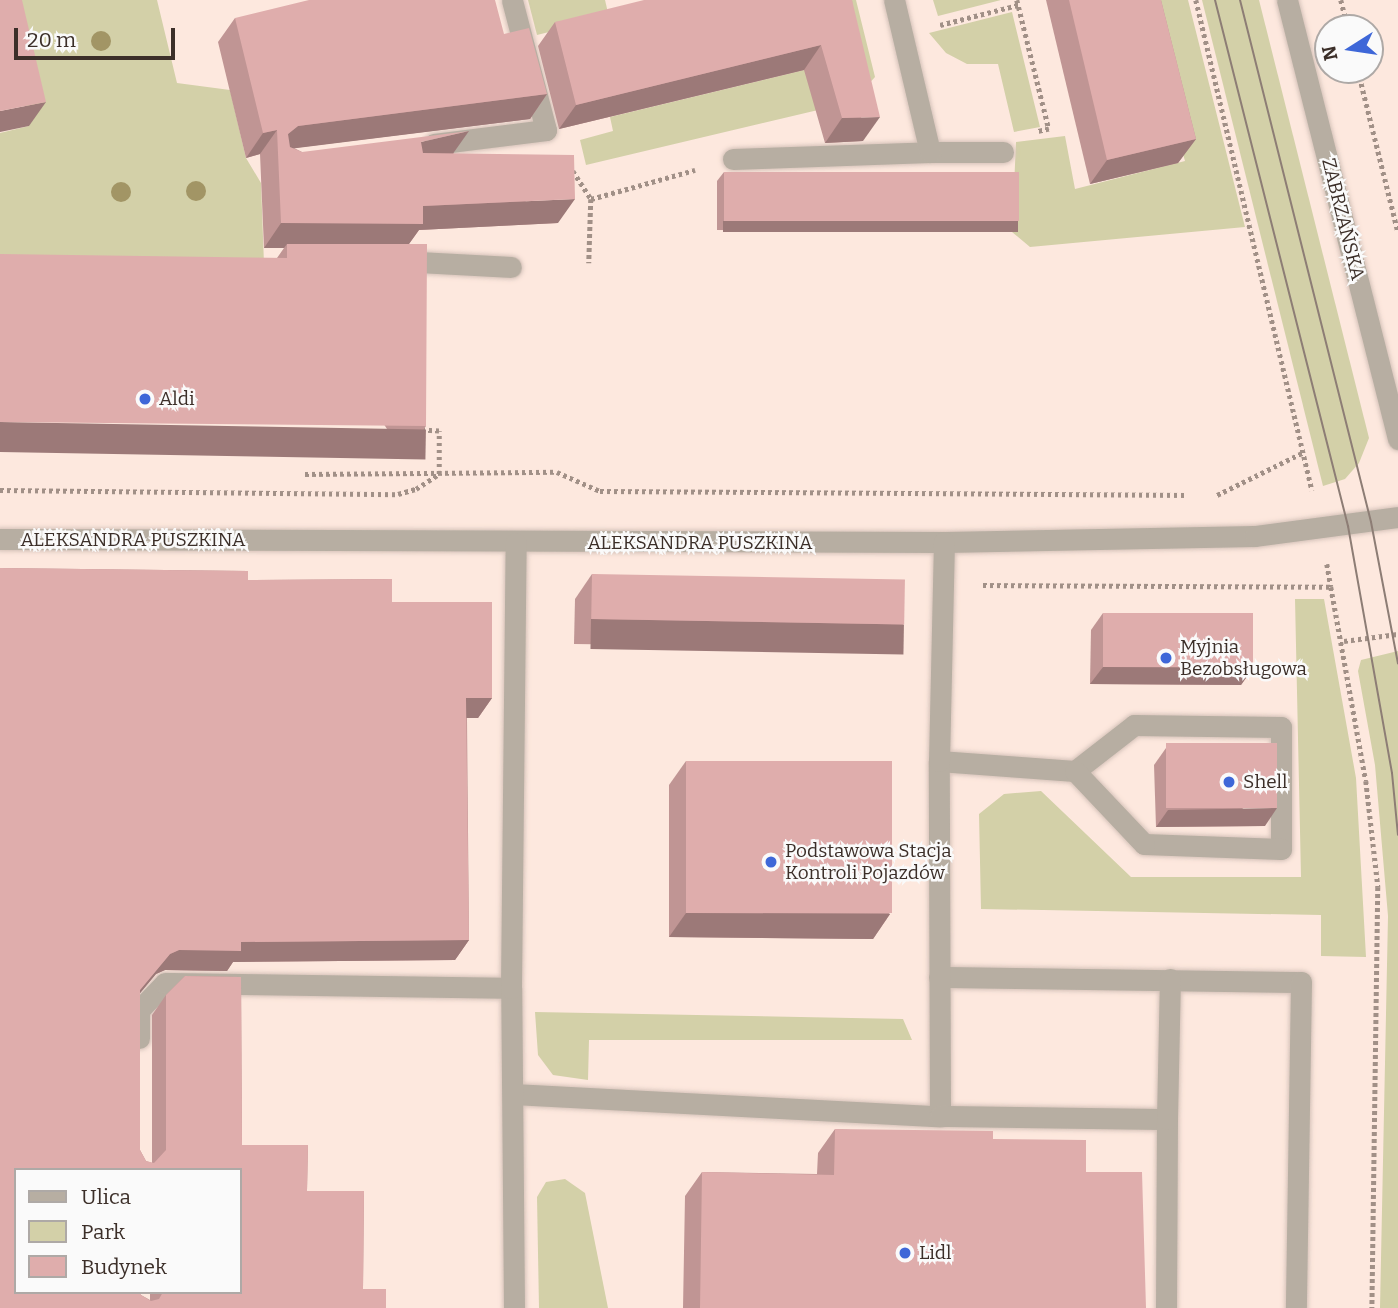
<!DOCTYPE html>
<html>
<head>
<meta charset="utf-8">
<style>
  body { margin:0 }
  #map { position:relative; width:1398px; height:1308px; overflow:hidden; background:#fde8de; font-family:Bitter,serif }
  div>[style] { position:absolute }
  .green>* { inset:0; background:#d3d0a8 }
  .path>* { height:4.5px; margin-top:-2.25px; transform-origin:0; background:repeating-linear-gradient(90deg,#a19087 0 3.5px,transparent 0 7px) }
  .roads { filter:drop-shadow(0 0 2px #d6c3ba) drop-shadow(0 0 2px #d6c3ba) }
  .minor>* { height:21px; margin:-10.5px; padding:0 10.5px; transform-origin:10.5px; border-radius:10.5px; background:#b7aea2 }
  .tram>* { height:2px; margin:-1px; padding:0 1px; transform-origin:1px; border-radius:1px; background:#8d7d75 }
  .trees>* { width:20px; height:20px; margin:-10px; border-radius:50%; background:#a29565 }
  .wall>* { inset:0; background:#c09594 }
  .shaded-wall>* { inset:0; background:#9c7978; transform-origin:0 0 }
  .building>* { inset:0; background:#dfadac; transform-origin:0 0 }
  .dots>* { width:19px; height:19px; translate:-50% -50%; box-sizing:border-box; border:4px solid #fafafa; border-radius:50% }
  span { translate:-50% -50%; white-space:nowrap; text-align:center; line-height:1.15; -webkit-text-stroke:5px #fafafa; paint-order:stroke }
  .street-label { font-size:19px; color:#3c2f29 }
  .poi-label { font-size:19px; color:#3c2f29 }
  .left { translate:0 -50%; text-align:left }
  .legend { position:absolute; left:14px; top:1168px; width:228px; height:126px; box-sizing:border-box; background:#fafafa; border:2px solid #aea9a6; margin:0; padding:9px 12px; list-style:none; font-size:21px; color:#3c2f29 }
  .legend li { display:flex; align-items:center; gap:14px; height:35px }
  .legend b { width:35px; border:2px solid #aea9a6 }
  .north { position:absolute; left:1314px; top:14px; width:70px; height:70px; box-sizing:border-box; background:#fafafa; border:2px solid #aea9a6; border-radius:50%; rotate:258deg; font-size:19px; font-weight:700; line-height:28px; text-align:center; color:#3c2f29 }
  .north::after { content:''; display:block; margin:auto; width:24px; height:32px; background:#3e67d8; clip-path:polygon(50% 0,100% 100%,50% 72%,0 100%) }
  .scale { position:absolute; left:14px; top:28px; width:161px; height:32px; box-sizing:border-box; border:4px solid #3c2f29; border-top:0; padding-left:9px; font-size:21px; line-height:24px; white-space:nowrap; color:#3c2f29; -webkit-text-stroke:5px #fafafa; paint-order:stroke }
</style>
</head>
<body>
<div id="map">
  <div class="green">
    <div style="clip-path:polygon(0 0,157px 0,177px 83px,230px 90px,246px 158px,261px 183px,265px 291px,0 293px,0 133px,29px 126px)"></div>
    <div style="clip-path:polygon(528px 0,605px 0,609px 17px,537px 35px)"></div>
    <div style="clip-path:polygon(829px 0,856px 0,875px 77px,852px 102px,586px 165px,580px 140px,613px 131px,610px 117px,804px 70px)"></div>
    <div style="clip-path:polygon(933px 0,1001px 0,938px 16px)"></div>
    <div style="clip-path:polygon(1138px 0,1188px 0,1245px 227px,1030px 247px,1012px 232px,1016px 142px,1065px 136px,1075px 189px,1185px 161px)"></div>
    <div style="clip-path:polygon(1202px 0,1259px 0,1369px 438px,1359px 463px,1345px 479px,1323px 486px)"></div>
    <div style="clip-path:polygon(1012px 12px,1040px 127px,1014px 132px,998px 64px,967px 64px,946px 53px,929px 33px)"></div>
    <div style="clip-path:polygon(1295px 599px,1324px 599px,1356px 778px,1366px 957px,1321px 956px,1321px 915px,981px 909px,979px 814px,1004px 794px,1041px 791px,1131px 877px,1301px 877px)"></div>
    <div style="clip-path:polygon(1398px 651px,1398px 1308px,1380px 1308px,1388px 916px,1375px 765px,1358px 671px,1361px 660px)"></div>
    <div style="clip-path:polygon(535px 1012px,903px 1019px,912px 1040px,589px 1040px,588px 1080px,553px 1075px,538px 1055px)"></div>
    <div style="clip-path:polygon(565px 1179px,585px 1193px,608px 1308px,539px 1308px,537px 1197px,546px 1182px)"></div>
  </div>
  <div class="path">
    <div style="left:1017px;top:0;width:133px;rotate:76.1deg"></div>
    <div style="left:1049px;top:129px;width:13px;rotate:167deg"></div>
    <div style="left:1196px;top:0;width:504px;rotate:76.68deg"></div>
    <div style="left:1341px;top:0;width:29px;rotate:76deg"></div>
    <div style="left:940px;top:25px;width:81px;rotate:-14.4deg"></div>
    <div style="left:1358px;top:70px;width:167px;rotate:76.1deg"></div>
    <div style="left:573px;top:171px;width:33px;rotate:57deg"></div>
    <div style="left:591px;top:199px;width:64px;rotate:91.8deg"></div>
    <div style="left:591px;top:199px;width:108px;rotate:-15.6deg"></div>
    <div style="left:305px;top:474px;width:252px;rotate:-0.5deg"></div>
    <div style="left:557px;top:472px;width:47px;rotate:23.8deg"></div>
    <div style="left:600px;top:491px;width:587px;rotate:0.39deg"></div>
    <div style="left:0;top:490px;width:398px;rotate:0.6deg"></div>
    <div style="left:398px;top:494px;width:19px;rotate:-16deg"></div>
    <div style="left:416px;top:489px;width:27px;rotate:-33deg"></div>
    <div style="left:439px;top:474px;width:43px;rotate:-90deg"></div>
    <div style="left:439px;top:431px;width:22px;rotate:-177deg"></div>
    <div style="left:1217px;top:495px;width:97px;rotate:-26.3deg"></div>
    <div style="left:1327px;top:564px;width:23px;rotate:80deg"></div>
    <div style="left:983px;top:585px;width:348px;rotate:0.3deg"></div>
    <div style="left:1331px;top:587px;width:197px;rotate:79.8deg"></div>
    <div style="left:1366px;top:781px;width:107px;rotate:83.5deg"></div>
    <div style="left:1378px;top:887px;width:421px;rotate:90.8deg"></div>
    <div style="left:1344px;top:641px;width:54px;rotate:-7.4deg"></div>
  </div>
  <div class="roads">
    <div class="minor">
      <div style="left:1287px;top:0;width:453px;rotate:75.8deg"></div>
      <div style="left:434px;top:144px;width:113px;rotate:-7.1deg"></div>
      <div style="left:546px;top:130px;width:134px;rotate:-104.7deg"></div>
      <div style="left:930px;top:152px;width:73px"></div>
      <div style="left:733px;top:159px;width:197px;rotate:-2deg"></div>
      <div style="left:930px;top:152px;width:156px;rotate:-103.3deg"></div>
      <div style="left:401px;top:261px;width:110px;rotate:3.1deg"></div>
      <div style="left:0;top:539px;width:944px;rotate:0.18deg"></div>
      <div style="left:944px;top:542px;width:311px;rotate:-1.1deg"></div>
      <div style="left:1255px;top:536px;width:144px;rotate:-7.6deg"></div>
      <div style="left:939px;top:761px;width:136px;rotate:4.2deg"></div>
      <div style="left:1075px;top:771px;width:75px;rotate:-37.9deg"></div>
      <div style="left:1134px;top:725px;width:147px;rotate:0.8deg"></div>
      <div style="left:1281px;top:727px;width:122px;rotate:90deg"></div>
      <div style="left:1281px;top:849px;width:137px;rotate:-177.9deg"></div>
      <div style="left:1144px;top:844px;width:100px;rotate:-133.4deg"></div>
      <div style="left:939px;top:977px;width:362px;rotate:0.8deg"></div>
      <div style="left:1301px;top:982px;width:326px;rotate:90.9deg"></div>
      <div style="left:139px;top:1038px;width:28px;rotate:-90deg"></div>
      <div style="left:139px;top:1010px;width:37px;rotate:-46deg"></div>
      <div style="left:165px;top:983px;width:346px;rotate:0.8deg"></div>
      <div style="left:514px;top:1094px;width:427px;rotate:3deg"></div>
      <div style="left:940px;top:1116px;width:355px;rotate:-90.2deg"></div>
      <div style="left:939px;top:761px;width:219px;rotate:-88.7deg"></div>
      <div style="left:940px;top:1116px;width:227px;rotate:0.8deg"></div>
      <div style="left:1167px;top:1119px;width:189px;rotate:90.3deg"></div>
      <div style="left:1167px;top:1119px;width:140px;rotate:-88.8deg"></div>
      <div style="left:514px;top:1308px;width:320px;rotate:-90.5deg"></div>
      <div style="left:511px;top:988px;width:445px;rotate:-89.4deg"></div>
    </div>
  </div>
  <div class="tram">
    <div style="left:1215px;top:0;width:543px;rotate:75.81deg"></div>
    <div style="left:1348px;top:526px;width:251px;rotate:79.9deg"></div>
    <div style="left:1392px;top:773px;width:62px;rotate:84.5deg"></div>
    <div style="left:1240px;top:0;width:538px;rotate:75.91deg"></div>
    <div style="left:1371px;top:522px;width:144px;rotate:79.2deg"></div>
  </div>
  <div class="trees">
    <div style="left:101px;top:41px"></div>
    <div style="left:196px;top:191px"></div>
    <div style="left:121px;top:192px"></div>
  </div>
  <div class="wall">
    <div style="clip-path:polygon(852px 0,863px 141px,825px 143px,804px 70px,559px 129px,538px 46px,555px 22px)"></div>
    <div style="clip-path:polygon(1046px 0,1161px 0,1196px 139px,1178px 163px,1090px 184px)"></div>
    <div style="clip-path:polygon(235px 18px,504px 34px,547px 94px,530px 119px,294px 148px,302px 152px,453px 153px,558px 223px,419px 230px,409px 244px,426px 426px,405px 457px,277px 258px,284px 248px,264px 248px,260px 154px,246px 158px,218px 42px)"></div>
    <div style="clip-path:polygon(724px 172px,1018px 223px,1012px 232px,717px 230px,717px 181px)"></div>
    <div style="clip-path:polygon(evenodd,0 568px,248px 571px,248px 580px,392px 579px,392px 602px,492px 602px,492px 698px,478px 718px,467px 718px,469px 940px,455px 960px,233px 962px,227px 971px,165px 970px,156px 974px,140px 993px,140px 1150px,146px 1161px,152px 1163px,152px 1015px,166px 995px,185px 976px,241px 977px,242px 1145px,308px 1145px,307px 1191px,364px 1191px,363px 1289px,386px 1289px,386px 1308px,0 1308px,0 568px,16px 1170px,240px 1170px,240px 1292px,150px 1292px,150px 1300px,141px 1295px,141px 1292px,16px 1292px,16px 1170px)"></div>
    <div style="clip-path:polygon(592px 574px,904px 623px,887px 648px,574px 644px,575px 599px)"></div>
    <div style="clip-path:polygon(1103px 613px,1253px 668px,1241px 685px,1090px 684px,1091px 630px)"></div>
    <div style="clip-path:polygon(1166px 748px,1265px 826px,1156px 827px,1154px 765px)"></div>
    <div style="clip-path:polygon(686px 761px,890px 914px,873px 939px,669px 937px,669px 785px)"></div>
    <div style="clip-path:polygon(835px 1129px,993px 1139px,1086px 1172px,1146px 1308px,683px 1308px,685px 1196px,702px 1172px,817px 1174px,818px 1153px)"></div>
  </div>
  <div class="shaded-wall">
    <div style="clip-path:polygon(821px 45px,804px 70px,559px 129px,576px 105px)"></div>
    <div style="clip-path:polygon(547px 94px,530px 119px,281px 150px,288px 134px,298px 126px)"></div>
    <div style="clip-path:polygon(46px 102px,29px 126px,0 132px,0 111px)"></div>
    <div style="clip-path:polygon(880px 117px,863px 141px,825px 143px,842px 118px)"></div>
    <div style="clip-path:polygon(277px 130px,260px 154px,246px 158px,263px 133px)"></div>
    <div style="clip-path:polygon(469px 131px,452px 155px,404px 167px,421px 142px)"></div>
    <div style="clip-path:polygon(1196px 139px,1178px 163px,1090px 184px,1107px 160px)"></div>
    <div style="clip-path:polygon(575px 199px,558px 223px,419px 230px,406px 248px,287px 244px,284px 248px,264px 248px,281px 223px,423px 206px)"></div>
    <div style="left:723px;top:221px;width:295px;height:11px"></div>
    <div style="left:0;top:422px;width:426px;height:30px;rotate:1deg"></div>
    <div style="left:591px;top:619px;width:313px;height:30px;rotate:1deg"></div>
    <div style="clip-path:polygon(1103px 667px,1253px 668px,1241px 685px,1090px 684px)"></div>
    <div style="clip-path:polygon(466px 698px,492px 698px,478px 718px,452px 718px)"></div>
    <div style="clip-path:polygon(1277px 808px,1265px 826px,1156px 827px,1168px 810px)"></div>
    <div style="clip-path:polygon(686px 913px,890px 914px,873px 939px,669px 937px)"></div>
    <div style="clip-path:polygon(469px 940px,455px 960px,233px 962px,227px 971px,165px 970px,156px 974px,126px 1010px,140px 990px,170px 954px,179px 950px,241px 942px)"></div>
  </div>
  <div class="building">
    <div style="clip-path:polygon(0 0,22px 0,46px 102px,0 111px)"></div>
    <div style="clip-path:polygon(309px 0,495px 0,504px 34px,529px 28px,547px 94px,298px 126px,288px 134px,290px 147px,302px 152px,469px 131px,421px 142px,423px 153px,574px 155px,575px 199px,423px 206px,423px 224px,281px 223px,277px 130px,263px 133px,235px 18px)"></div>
    <div style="clip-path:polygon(644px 0,852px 0,880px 117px,842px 118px,821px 45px,576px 105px,555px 22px)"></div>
    <div style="clip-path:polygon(1069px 0,1161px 0,1196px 139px,1107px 160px)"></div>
    <div style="left:724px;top:172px;width:295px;height:49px"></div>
    <div style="clip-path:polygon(287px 244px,427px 244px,426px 426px,0 422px,0 254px,287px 258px)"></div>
    <div style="clip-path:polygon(evenodd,0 568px,248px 571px,248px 580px,392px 579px,392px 602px,492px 602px,492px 698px,466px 698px,469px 940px,241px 942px,241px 951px,179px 950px,170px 954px,140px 990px,140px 1150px,146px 1161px,154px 1163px,166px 1150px,166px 995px,185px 976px,241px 977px,242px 1145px,308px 1145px,307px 1191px,364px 1191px,363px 1289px,386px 1289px,386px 1308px,0 1308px,0 568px,16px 1170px,240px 1170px,240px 1292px,163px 1292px,159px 1299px,151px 1301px,141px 1295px,141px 1292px,16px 1292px,16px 1170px)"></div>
    <div style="left:592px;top:574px;width:313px;height:45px;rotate:1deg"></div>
    <div style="left:1103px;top:613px;width:150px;height:54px"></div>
    <div style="left:1277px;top:743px;width:65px;height:111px;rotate:90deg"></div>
    <div style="left:686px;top:761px;width:206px;height:152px"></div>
    <div style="clip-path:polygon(835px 1129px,993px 1131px,993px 1139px,1086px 1140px,1086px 1172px,1142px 1172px,1146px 1308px,700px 1308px,702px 1172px,834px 1175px)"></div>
  </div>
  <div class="dots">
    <div style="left:145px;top:399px;background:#3e67d8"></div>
    <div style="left:1166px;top:658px;background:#3e67d8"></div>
    <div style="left:1229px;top:782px;background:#3e67d8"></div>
    <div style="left:771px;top:862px;background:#3e67d8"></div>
    <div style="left:905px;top:1253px;background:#3e67d8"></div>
  </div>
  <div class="street-label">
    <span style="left:1343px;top:219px;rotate:76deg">ZABRZAŃSKA</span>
    <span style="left:133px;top:540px">ALEKSANDRA PUSZKINA</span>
    <span style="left:700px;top:543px">ALEKSANDRA PUSZKINA</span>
  </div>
  <div class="poi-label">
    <span class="left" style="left:159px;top:399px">Aldi</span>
    <span class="left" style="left:1180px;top:658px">Myjnia<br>Bezobsługowa</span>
    <span class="left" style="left:1243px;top:782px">Shell</span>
    <span class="left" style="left:785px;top:862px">Podstawowa Stacja<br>Kontroli Pojazdów</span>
    <span class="left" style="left:919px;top:1253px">Lidl</span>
  </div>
  <ul class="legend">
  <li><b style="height:9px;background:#b7aea2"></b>Ulica</li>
  <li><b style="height:19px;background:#d3d0a8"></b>Park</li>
  <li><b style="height:19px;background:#dfadac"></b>Budynek</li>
  </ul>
  <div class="north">N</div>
  <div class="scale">20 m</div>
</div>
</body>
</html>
